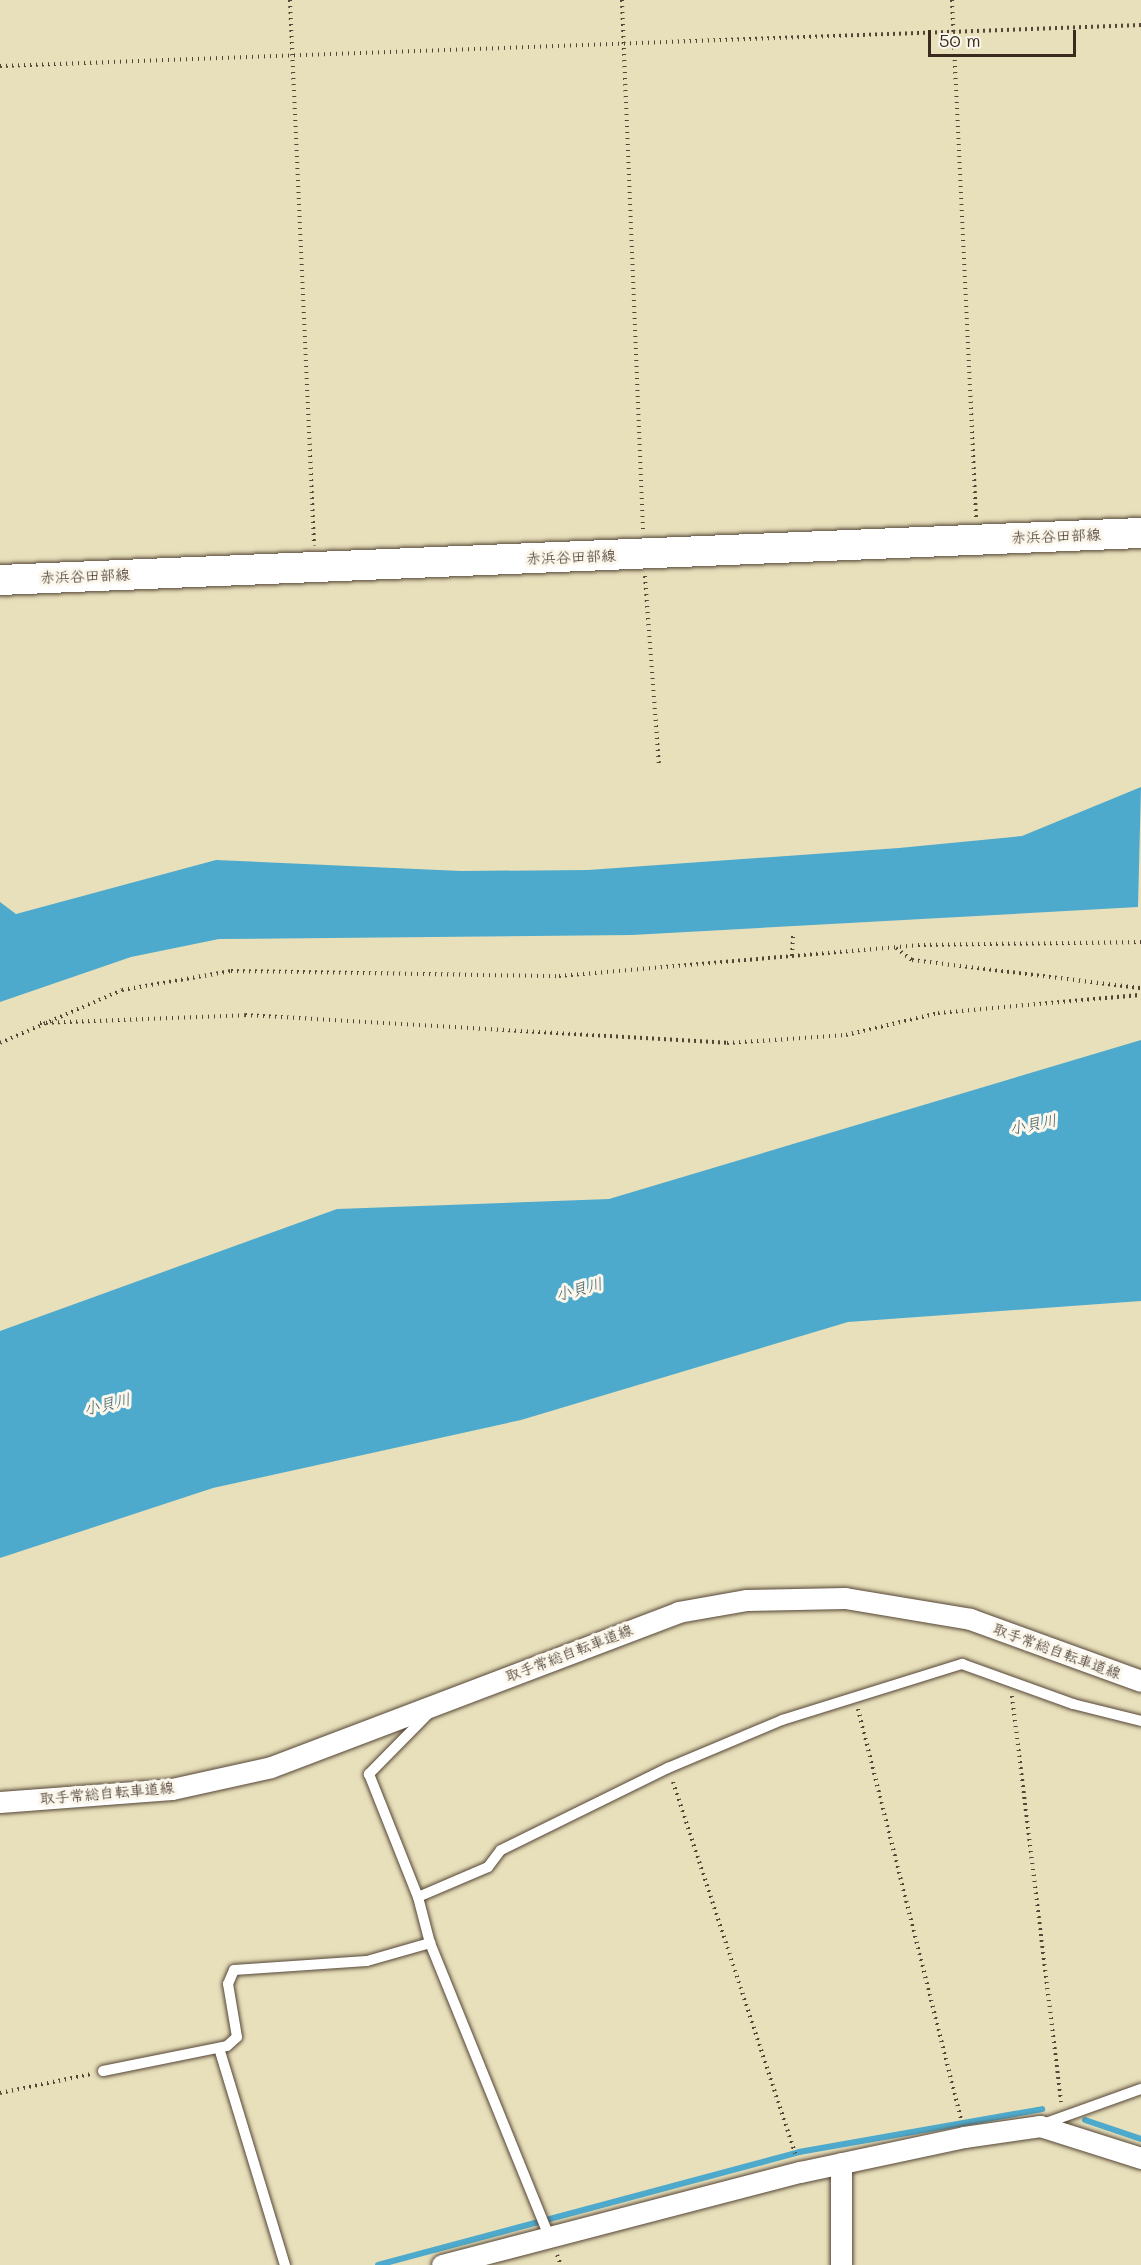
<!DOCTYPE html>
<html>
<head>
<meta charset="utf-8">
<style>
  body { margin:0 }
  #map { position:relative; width:1141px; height:2265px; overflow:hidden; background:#e8e0bb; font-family:Mali,"Klee One",sans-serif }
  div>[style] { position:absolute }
  .water>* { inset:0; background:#4eaacc }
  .stream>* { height:6px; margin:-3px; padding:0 3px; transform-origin:3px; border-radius:3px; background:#4eaacc }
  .path>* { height:4px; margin-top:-2px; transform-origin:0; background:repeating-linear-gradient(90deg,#554536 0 1.5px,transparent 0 6px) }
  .roads { filter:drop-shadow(0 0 2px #554536) drop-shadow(0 0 2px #554536) }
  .service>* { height:10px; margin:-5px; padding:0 5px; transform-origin:5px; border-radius:5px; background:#fff }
  .minor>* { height:21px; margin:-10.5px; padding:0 10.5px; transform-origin:10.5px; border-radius:10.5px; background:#fff }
  .secondary>* { height:30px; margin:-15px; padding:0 15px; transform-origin:15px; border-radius:15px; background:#fff }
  span { translate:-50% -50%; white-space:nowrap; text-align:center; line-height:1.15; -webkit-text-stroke:6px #fbf7ec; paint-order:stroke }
  .street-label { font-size:15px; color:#3b2a1e }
  .water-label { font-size:16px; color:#435d64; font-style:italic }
  .scale { position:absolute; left:928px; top:30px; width:148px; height:27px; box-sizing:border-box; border:3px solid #3b2a1e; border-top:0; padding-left:8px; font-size:18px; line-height:21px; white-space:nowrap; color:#3b2a1e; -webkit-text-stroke:4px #fbf7ec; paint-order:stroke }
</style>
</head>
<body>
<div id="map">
  <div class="water">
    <div style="clip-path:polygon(1141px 787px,1138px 907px,632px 935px,219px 939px,131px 957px,0 1002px,0 902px,16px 914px,216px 860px,461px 871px,588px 870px,899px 848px,1022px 836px)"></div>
    <div style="clip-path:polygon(1141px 1040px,1141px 1301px,848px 1322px,521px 1420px,213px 1488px,0 1558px,0 1331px,337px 1209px,609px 1199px)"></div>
  </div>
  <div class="stream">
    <div style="left:1085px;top:2120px;width:59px;rotate:18.7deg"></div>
    <div style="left:378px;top:2265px;width:436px;rotate:-15deg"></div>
    <div style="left:799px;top:2152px;width:247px;rotate:-10deg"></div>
  </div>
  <div class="path">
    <div style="left:290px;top:0;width:546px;rotate:87.48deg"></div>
    <div style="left:622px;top:0;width:530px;rotate:87.73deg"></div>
    <div style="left:952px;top:0;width:519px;rotate:87.35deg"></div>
    <div style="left:0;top:66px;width:1142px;rotate:-2.06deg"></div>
    <div style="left:645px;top:576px;width:190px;rotate:85.8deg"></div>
    <div style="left:896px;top:948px;width:20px;rotate:37deg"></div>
    <div style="left:912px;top:960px;width:231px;rotate:7deg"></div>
    <div style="left:792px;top:956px;width:21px;rotate:-87deg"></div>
    <div style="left:40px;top:1023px;width:205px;rotate:-2.2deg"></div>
    <div style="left:245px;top:1015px;width:483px;rotate:3.3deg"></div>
    <div style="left:727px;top:1043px;width:119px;rotate:-3.8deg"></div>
    <div style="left:846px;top:1035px;width:95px;rotate:-13.4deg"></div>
    <div style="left:938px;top:1013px;width:204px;rotate:-5.1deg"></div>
    <div style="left:0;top:1043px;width:133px;rotate:-23.5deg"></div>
    <div style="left:122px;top:990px;width:111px;rotate:-9.9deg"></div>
    <div style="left:231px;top:971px;width:328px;rotate:0.9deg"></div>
    <div style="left:559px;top:976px;width:360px;rotate:-4.9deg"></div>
    <div style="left:918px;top:945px;width:223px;rotate:-0.8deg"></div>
    <div style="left:1012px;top:1696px;width:409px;rotate:83.1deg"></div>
    <div style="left:858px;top:1709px;width:422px;rotate:75.9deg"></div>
    <div style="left:673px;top:1782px;width:391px;rotate:71.8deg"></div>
    <div style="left:0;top:2093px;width:93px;rotate:-11.8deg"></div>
    <div style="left:557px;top:2255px;width:11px;rotate:68deg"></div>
  </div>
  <div class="roads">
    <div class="service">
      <div style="left:429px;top:1713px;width:86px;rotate:134.5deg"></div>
      <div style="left:369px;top:1774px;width:132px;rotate:68.3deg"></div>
      <div style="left:418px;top:1897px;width:48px;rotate:75.4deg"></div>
      <div style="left:430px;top:1943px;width:318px;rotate:67.9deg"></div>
      <div style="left:418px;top:1897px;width:76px;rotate:-23.2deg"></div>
      <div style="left:488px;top:1867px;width:21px;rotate:-53deg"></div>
      <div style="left:501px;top:1850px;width:186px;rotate:-26.2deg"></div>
      <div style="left:668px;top:1768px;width:124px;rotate:-22.8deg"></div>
      <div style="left:782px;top:1720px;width:189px;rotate:-17.3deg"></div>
      <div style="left:962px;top:1664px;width:118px;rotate:19.8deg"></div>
      <div style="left:1073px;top:1704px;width:70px;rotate:14deg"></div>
      <div style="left:219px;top:2048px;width:227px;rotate:73.1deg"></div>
      <div style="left:103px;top:2071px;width:126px;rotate:-11.4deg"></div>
      <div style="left:227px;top:2046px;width:13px;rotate:-42deg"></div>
      <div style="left:237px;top:2037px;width:54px;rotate:-99.6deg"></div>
      <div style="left:228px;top:1984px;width:15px;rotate:-67deg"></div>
      <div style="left:234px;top:1970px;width:133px;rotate:-3.9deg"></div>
      <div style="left:367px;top:1961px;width:66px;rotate:-15.9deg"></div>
      <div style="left:1043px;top:2124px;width:104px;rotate:-19.7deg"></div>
    </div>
    <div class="minor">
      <div style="left:0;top:1802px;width:172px;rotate:-4.3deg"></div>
      <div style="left:172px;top:1789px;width:101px;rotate:-12.5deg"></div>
      <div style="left:271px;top:1767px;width:436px;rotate:-20.8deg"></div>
      <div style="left:678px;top:1612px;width:70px;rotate:-9.9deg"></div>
      <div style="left:747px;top:1600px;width:98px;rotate:-1.2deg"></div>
      <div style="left:845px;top:1598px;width:127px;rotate:9.5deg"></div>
      <div style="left:970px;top:1619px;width:182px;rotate:19.9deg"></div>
      <div style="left:442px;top:2265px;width:370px;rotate:-14.6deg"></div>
      <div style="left:800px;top:2172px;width:168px;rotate:-12deg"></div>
      <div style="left:964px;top:2137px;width:77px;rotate:-8.2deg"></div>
      <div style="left:1040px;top:2126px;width:106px;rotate:17.6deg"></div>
      <div style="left:841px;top:2265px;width:102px;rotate:-90deg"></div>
    </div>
    <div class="secondary">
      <div style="left:0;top:580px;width:1142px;rotate:-2.36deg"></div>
    </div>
  </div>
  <div class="street-label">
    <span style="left:1056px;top:536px;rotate:-2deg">赤浜谷田部線</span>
    <span style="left:571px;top:557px;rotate:-2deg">赤浜谷田部線</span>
    <span style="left:85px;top:576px;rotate:-2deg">赤浜谷田部線</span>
    <span style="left:1057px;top:1651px;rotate:20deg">取手常総自転車道線</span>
    <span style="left:569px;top:1653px;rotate:-21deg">取手常総自転車道線</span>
    <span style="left:107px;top:1793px;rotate:-5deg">取手常総自転車道線</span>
  </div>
  <div class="water-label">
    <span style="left:1033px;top:1124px;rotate:-11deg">小貝川</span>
    <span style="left:579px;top:1289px;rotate:-15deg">小貝川</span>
    <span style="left:107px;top:1404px;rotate:-13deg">小貝川</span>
  </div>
  <div class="scale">50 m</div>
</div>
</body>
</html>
